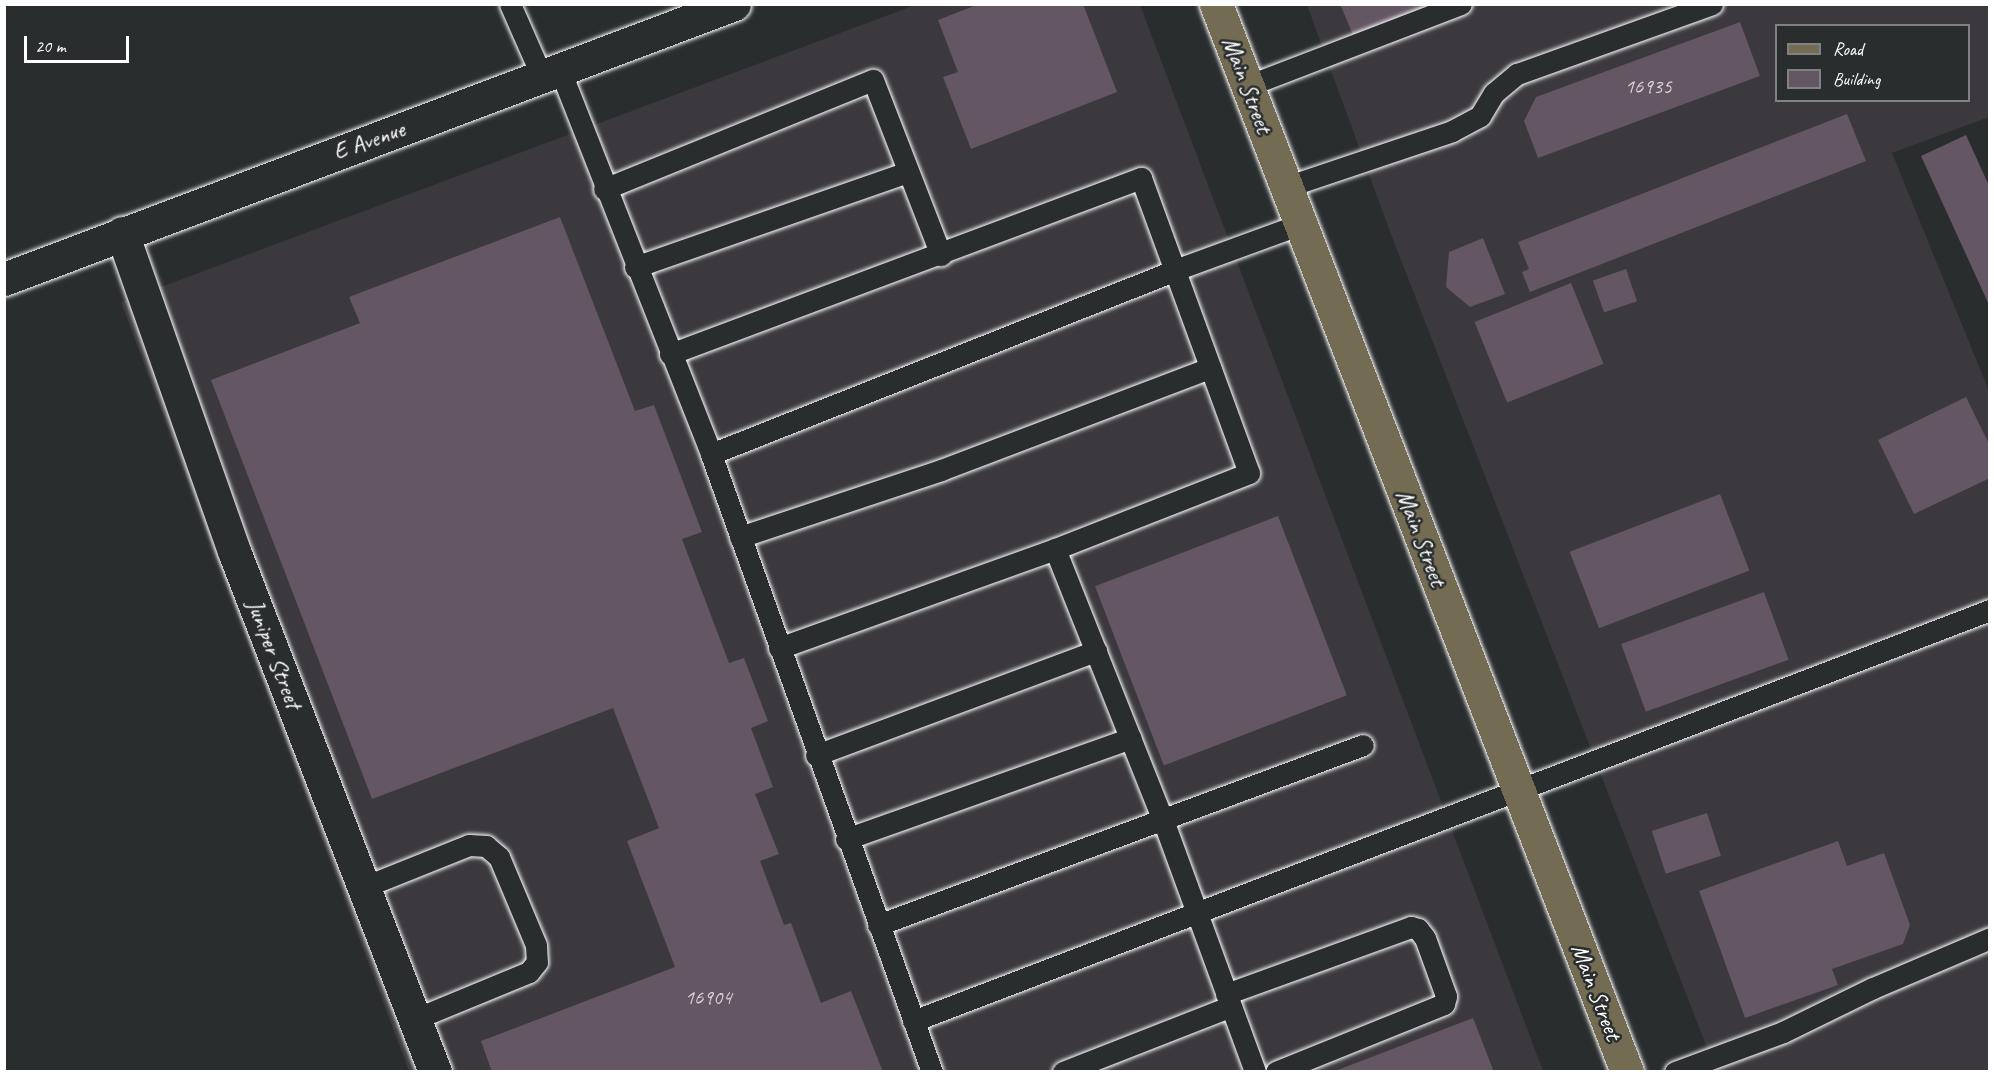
<!DOCTYPE html>
<html>
<head>
<meta charset="utf-8">
<style>
  body { margin:0 }
  #map { position:relative; width:1994px; height:1076px; overflow:hidden; background:#2a2d2e; font-family:Caveat,sans-serif }
  div>[style] { position:absolute }
  .built>* { inset:0; background:#3b393e }
  .building>* { inset:0; background:#645662; transform-origin:0 0 }
  .roads { filter:drop-shadow(0 0 2px #fff) drop-shadow(0 0 2px #fff) }
  .lane>* { height:21px; margin:-10.5px; padding:0 10.5px; transform-origin:10.5px; border-radius:10.5px; background:#2a2d2e }
  .street>* { height:33px; margin:-16.5px; padding:0 16.5px; transform-origin:16.5px; border-radius:16.5px; background:#2a2d2e }
  .secondary>* { height:33px; margin:-16.5px; padding:0 16.5px; transform-origin:16.5px; border-radius:16.5px; background:#2a2d2e }
  .primary>* { height:33px; margin:-16.5px; padding:0 16.5px; transform-origin:16.5px; border-radius:16.5px; background:#736b52 }
  span { translate:-50% -50%; white-space:nowrap; text-align:center; line-height:1.15; -webkit-text-stroke:5px #2a2d2e; paint-order:stroke }
  .number-label { font-size:21px; color:#d8d5d8 }
  .number-label span { -webkit-text-stroke-width:0 }
  .street-label { font-size:24px; color:#fff }
  .frame { position:absolute; inset:0; border:6px solid #fff; pointer-events:none }
  .legend { position:absolute; left:1775px; top:24px; width:195px; height:78px; box-sizing:border-box; background:#2a2d2e; border:2px solid #7f8182; margin:0; padding:8px 10px; list-style:none; font-size:18px; color:#fff }
  .legend li { display:flex; align-items:center; gap:12px; height:30px }
  .legend b { width:30px; border:2px solid #7f8182 }
  .scale { position:absolute; left:24px; top:36px; width:105px; height:27px; box-sizing:border-box; border:3px solid #fff; border-top:0; padding-left:8px; font-size:18px; line-height:21px; white-space:nowrap; color:#fff; -webkit-text-stroke:4px #2a2d2e; paint-order:stroke }
</style>
</head>
<body>
<div id="map">
  <div class="built">
    <div style="clip-path:polygon(915px 5px,1140px 5px,1543px 1071px,409px 1071px,121px 302px)"></div>
    <div style="clip-path:polygon(evenodd,1307px 5px,1989px 5px,1989px 117px,1892px 153px,1989px 391px,1989px 1071px,1716px 1071px,1389px 229px,1307px 5px,1776px 26px,1968px 26px,1968px 100px,1776px 100px,1776px 26px)"></div>
  </div>
  <div class="building">
    <div style="clip-path:polygon(979px 4px,1083px 4px,1117px 92px,971px 149px,943px 77px,958px 72px,938px 20px)"></div>
    <div style="clip-path:polygon(1340px 4px,1426px 4px,1427px 8px,1353px 35px)"></div>
    <div style="clip-path:polygon(1740px 22px,1760px 76px,1538px 158px,1524px 121px,1536px 97px)"></div>
    <div style="clip-path:polygon(1847px 114px,1866px 161px,1530px 292px,1522px 272px,1529px 269px,1518px 242px)"></div>
    <div style="clip-path:polygon(1966px 135px,1990px 188px,1990px 307px,1921px 156px)"></div>
    <div style="clip-path:polygon(560px 217px,635px 411px,654px 405px,702px 532px,682px 539px,729px 663px,744px 658px,768px 721px,751px 728px,773px 787px,755px 794px,779px 854px,760px 861px,784px 925px,791px 923px,821px 1003px,851px 991px,883px 1072px,492px 1072px,481px 1041px,675px 967px,627px 841px,659px 828px,613px 708px,372px 799px,211px 380px,360px 323px,349px 297px)"></div>
    <div style="clip-path:polygon(1483px 238px,1505px 294px,1470px 307px,1446px 287px,1449px 252px)"></div>
    <div style="left:1626px;top:269px;width:34px;height:35px;rotate:71deg"></div>
    <div style="left:1571px;top:283px;width:87px;height:104px;rotate:68deg"></div>
    <div style="clip-path:polygon(1966px 397px,1990px 446px,1990px 478px,1914px 514px,1878px 440px)"></div>
    <div style="left:1720px;top:494px;width:82px;height:161px;rotate:69deg"></div>
    <div style="left:1278px;top:516px;width:192px;height:196px;rotate:69deg"></div>
    <div style="left:1764px;top:592px;width:72px;height:152px;rotate:70deg"></div>
    <div style="left:1707px;top:813px;width:45px;height:58px;rotate:72deg"></div>
    <div style="clip-path:polygon(1838px 841px,1847px 866px,1884px 853px,1910px 925px,1903px 944px,1832px 969px,1838px 985px,1745px 1018px,1699px 891px)"></div>
    <div style="clip-path:polygon(1473px 1018px,1494px 1072px,1335px 1072px,1335px 1071px)"></div>
  </div>
  <div class="roads">
    <div class="lane">
      <div style="left:510px;top:4px;width:80px;rotate:66.3deg"></div>
      <div style="left:560px;top:70px;width:413px;rotate:68.5deg"></div>
      <div style="left:1247px;top:86px;width:229px;rotate:-21deg"></div>
      <div style="left:1286px;top:187px;width:175px;rotate:-18.6deg"></div>
      <div style="left:1452px;top:131px;width:32px;rotate:-28deg"></div>
      <div style="left:1480px;top:116px;width:27px;rotate:-59deg"></div>
      <div style="left:1494px;top:93px;width:30px;rotate:-40deg"></div>
      <div style="left:1517px;top:74px;width:207px;rotate:-19.7deg"></div>
      <div style="left:604px;top:189px;width:290px;rotate:-22.1deg"></div>
      <div style="left:873px;top:80px;width:188px;rotate:68.8deg"></div>
      <div style="left:635px;top:267px;width:289px;rotate:-19.2deg"></div>
      <div style="left:670px;top:354px;width:503px;rotate:-20.49deg"></div>
      <div style="left:1141px;top:178px;width:314px;rotate:69.9deg"></div>
      <div style="left:1249px;top:473px;width:208px;rotate:158.6deg"></div>
      <div style="left:1055px;top:549px;width:292px;rotate:68.3deg"></div>
      <div style="left:1163px;top:820px;width:268px;rotate:69.9deg"></div>
      <div style="left:740px;top:537px;width:212px;rotate:-18.4deg"></div>
      <div style="left:941px;top:470px;width:288px;rotate:-20.8deg"></div>
      <div style="left:779px;top:648px;width:293px;rotate:-19.7deg"></div>
      <div style="left:816px;top:755px;width:299px;rotate:-20.4deg"></div>
      <div style="left:846px;top:839px;width:302px;rotate:-19.5deg"></div>
      <div style="left:364px;top:887px;width:113px;rotate:-21.8deg"></div>
      <div style="left:469px;top:845px;width:17px;rotate:3deg"></div>
      <div style="left:486px;top:846px;width:17px;rotate:40deg"></div>
      <div style="left:499px;top:857px;width:95px;rotate:67.2deg"></div>
      <div style="left:536px;top:945px;width:17px;rotate:87deg"></div>
      <div style="left:537px;top:962px;width:13px;rotate:129deg"></div>
      <div style="left:529px;top:972px;width:123px;rotate:157.6deg"></div>
      <div style="left:878px;top:925px;width:517px;rotate:-20.36deg"></div>
      <div style="left:1226px;top:994px;width:197px;rotate:-19.9deg"></div>
      <div style="left:1411px;top:927px;width:7px;rotate:16deg"></div>
      <div style="left:1418px;top:929px;width:11px;rotate:52deg"></div>
      <div style="left:1425px;top:938px;width:62px;rotate:70.1deg"></div>
      <div style="left:1446px;top:996px;width:8px;rotate:104deg"></div>
      <div style="left:1444px;top:1004px;width:181px;rotate:158deg"></div>
      <div style="left:913px;top:1021px;width:1153px;rotate:-20.89deg"></div>
      <div style="left:932px;top:1072px;width:656px;rotate:-109.68deg"></div>
      <div style="left:711px;top:454px;width:499px;rotate:-21.6deg"></div>
      <div style="left:1175px;top:270px;width:134px;rotate:-20.1deg"></div>
      <div style="left:1063px;top:1072px;width:180px;rotate:-21.4deg"></div>
      <div style="left:1675px;top:1072px;width:115px;rotate:-20.3deg"></div>
      <div style="left:1783px;top:1032px;width:100px;rotate:-26.1deg"></div>
      <div style="left:1873px;top:988px;width:127px;rotate:-23.1deg"></div>
    </div>
    <div class="street">
      <div style="left:122px;top:233px;width:337px;rotate:70.6deg"></div>
      <div style="left:234px;top:551px;width:558px;rotate:68.9deg"></div>
    </div>
    <div class="secondary">
      <div style="left:4px;top:279px;width:780px;rotate:-20.64deg"></div>
    </div>
    <div class="primary">
      <div style="left:1216px;top:4px;width:1144px;rotate:68.95deg"></div>
    </div>
  </div>
  <div class="number-label">
    <span style="left:1648px;top:86px">16935</span>
    <span style="left:708px;top:997px">16904</span>
  </div>
  <div class="street-label">
    <span style="left:1247px;top:85px;rotate:69deg">Main Street</span>
    <span style="left:369px;top:141px;rotate:-20deg">E Avenue</span>
    <span style="left:1421px;top:538px;rotate:69deg">Main Street</span>
    <span style="left:274px;top:654px;rotate:69deg">Juniper Street</span>
    <span style="left:1596px;top:992px;rotate:69deg">Main Street</span>
  </div>
  <div class="frame"></div>
  <ul class="legend">
  <li><b style="height:8px;background:#736b52"></b>Road</li>
  <li><b style="height:16px;background:#645662"></b>Building</li>
  </ul>
  <div class="scale">20 m</div>
</div>
</body>
</html>
